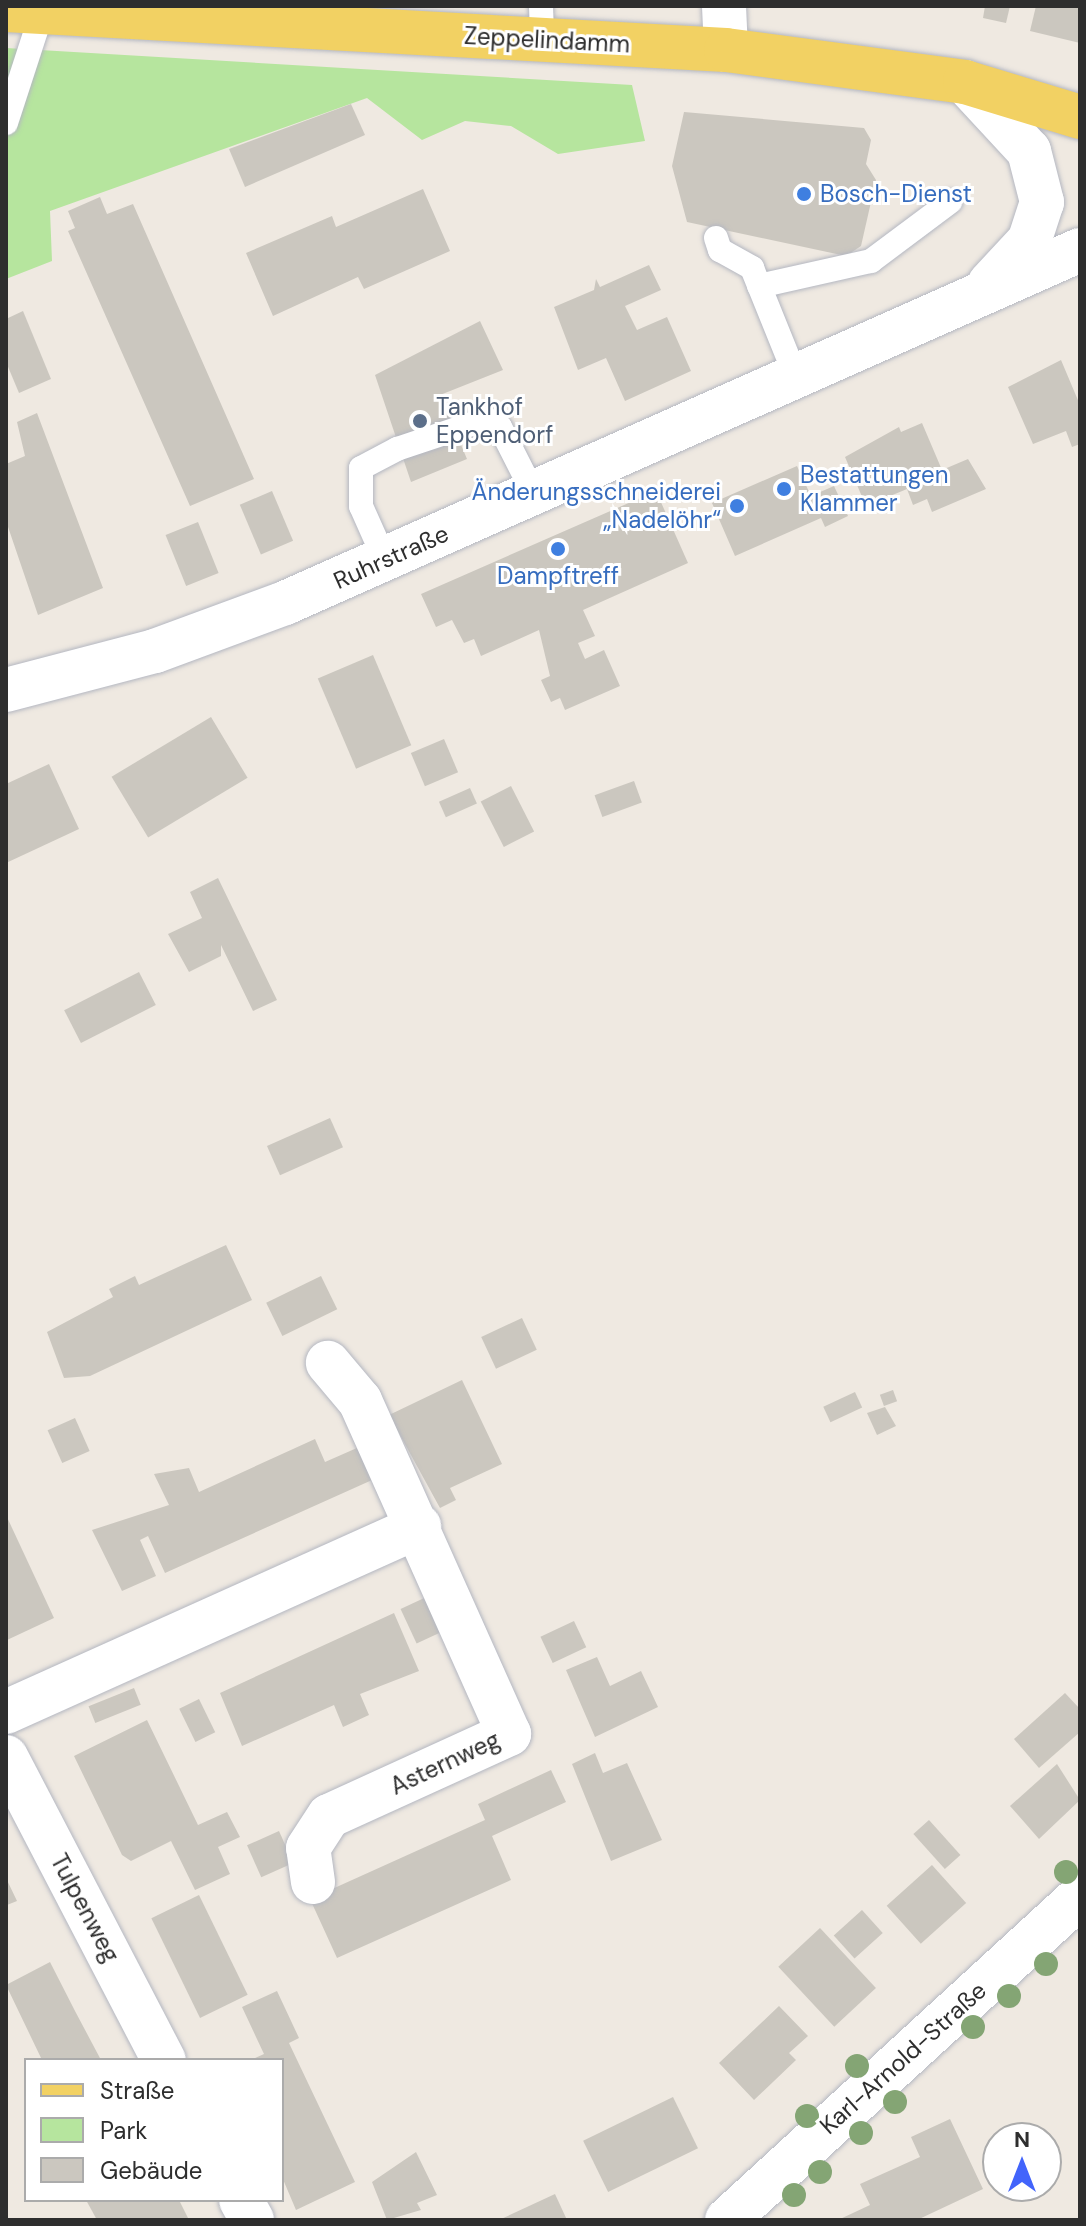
<!DOCTYPE html>
<html>
<head>
<meta charset="utf-8">
<style>
  body { margin:0 }
  #map { position:relative; width:1086px; height:2226px; overflow:hidden; background:#efe9e1; font-family:"DM Sans",sans-serif }
  div>[style] { position:absolute }
  .green>* { inset:0; background:#b6e59e }
  .building>* { inset:0; background:#cbc7bf; transform-origin:0 0 }
  .roads { filter:drop-shadow(0 0 2px #b4b7c1) drop-shadow(0 0 2px #b4b7c1) }
  .lane>* { height:24px; margin:-12px; padding:0 12px; transform-origin:12px; border-radius:12px; background:#fff }
  .street>* { height:44px; margin:-22px; padding:0 22px; transform-origin:22px; border-radius:22px; background:#fff }
  .secondary>* { height:44px; margin:-22px; padding:0 22px; transform-origin:22px; border-radius:22px; background:#fff }
  .primary>* { height:44px; margin:-22px; padding:0 22px; transform-origin:22px; border-radius:22px; background:#f2d163 }
  .trees>* { width:24px; height:24px; margin:-12px; border-radius:50%; background:#84a574 }
  .dots>* { width:22px; height:22px; translate:-50% -50%; box-sizing:border-box; border:4px solid #fff; border-radius:50% }
  span { translate:-50% -50%; white-space:nowrap; text-align:center; line-height:1.15; -webkit-text-stroke:6px #fff; paint-order:stroke }
  .street-label { font-size:24px; color:#2e2e2e }
  .shop-label { font-size:24px; color:#366cbe }
  .left { translate:0 -50%; text-align:left }
  .right { translate:-100% -50%; text-align:right }
  .service-label { font-size:24px; color:#4e5e75 }
  .frame { position:absolute; inset:0; border:8px solid #2e2e2e; pointer-events:none }
  .legend { position:absolute; left:24px; top:2058px; width:260px; height:144px; box-sizing:border-box; background:#fff; border:2px solid #ababab; margin:0; padding:10px 14px; list-style:none; font-size:24px; color:#2e2e2e }
  .legend li { display:flex; align-items:center; gap:16px; height:40px }
  .legend b { width:40px; border:2px solid #ababab }
  .north { position:absolute; left:982px; top:2122px; width:80px; height:80px; box-sizing:border-box; background:#fff; border:2px solid #ababab; border-radius:50%; rotate:0deg; font-size:22px; font-weight:700; line-height:32px; text-align:center; color:#2e2e2e }
  .north::after { content:''; display:block; margin:auto; width:28px; height:36px; background:#4264fb; clip-path:polygon(50% 0,100% 100%,50% 72%,0 100%) }
</style>
</head>
<body>
<div id="map">
  <div class="green">
    <div style="clip-path:polygon(6px 48px,632px 85px,645px 141px,558px 154px,511px 126px,465px 121px,422px 140px,367px 98px,50px 211px,52px 261px,6px 279px)"></div>
  </div>
  <div class="building">
    <div style="clip-path:polygon(985px 6px,1010px 6px,1006px 23px,983px 18px)"></div>
    <div style="clip-path:polygon(1036px 6px,1080px 6px,1080px 43px,1030px 31px)"></div>
    <div style="clip-path:polygon(351px 104px,365px 135px,245px 187px,229px 149px)"></div>
    <div style="clip-path:polygon(684px 112px,864px 128px,871px 140px,866px 164px,876px 180px,861px 246px,846px 256px,687px 222px,672px 166px)"></div>
    <div style="clip-path:polygon(423px 189px,450px 251px,364px 289px,358px 277px,273px 316px,246px 253px,332px 216px,336px 227px)"></div>
    <div style="clip-path:polygon(100px 197px,107px 214px,133px 204px,254px 479px,190px 506px,68px 231px,75px 228px,68px 211px)"></div>
    <div style="clip-path:polygon(649px 265px,661px 290px,625px 306px,637px 330px,667px 317px,691px 371px,625px 401px,606px 358px,578px 370px,554px 307px,594px 290px,596px 279px,600px 287px)"></div>
    <div style="clip-path:polygon(23px 311px,51px 379px,19px 393px,6px 362px,6px 319px)"></div>
    <div style="clip-path:polygon(480px 321px,503px 370px,440px 395px,467px 459px,411px 482px,375px 375px)"></div>
    <div style="clip-path:polygon(1061px 360px,1080px 405px,1080px 444px,1072px 447px,1066px 431px,1033px 444px,1008px 387px)"></div>
    <div style="clip-path:polygon(37px 413px,103px 588px,38px 615px,6px 521px,6px 464px,25px 456px,17px 422px)"></div>
    <div style="clip-path:polygon(922px 423px,942px 470px,968px 459px,986px 489px,932px 512px,927px 499px,913px 505px,907px 489px,866px 506px,845px 457px,899px 427px,901px 432px)"></div>
    <div style="clip-path:polygon(797px 466px,811px 496px,834px 486px,848px 516px,825px 527px,821px 518px,735px 556px,712px 503px)"></div>
    <div style="left:272px;top:491px;width:54px;height:35px;rotate:67deg"></div>
    <div style="clip-path:polygon(656px 491px,688px 563px,583px 610px,595px 636px,578px 643px,585px 659px,604px 650px,620px 686px,565px 710px,560px 698px,551px 702px,541px 680px,550px 676px,539px 630px,481px 656px,474px 639px,464px 643px,452px 620px,436px 627px,421px 594px)"></div>
    <div style="left:198px;top:522px;width:55px;height:35px;rotate:68deg"></div>
    <div style="left:373px;top:655px;width:98px;height:60px;rotate:67deg"></div>
    <div style="left:211px;top:717px;width:71px;height:116px;rotate:59deg"></div>
    <div style="left:444px;top:739px;width:36px;height:36px;rotate:67deg"></div>
    <div style="clip-path:polygon(49px 764px,79px 829px,6px 863px,6px 784px)"></div>
    <div style="left:634px;top:781px;width:23px;height:42px;rotate:70deg"></div>
    <div style="left:511px;top:786px;width:51px;height:34px;rotate:63deg"></div>
    <div style="left:470px;top:788px;width:17px;height:34px;rotate:66deg"></div>
    <div style="clip-path:polygon(218px 878px,277px 1000px,253px 1011px,221px 945px,221px 956px,189px 972px,168px 934px,202px 918px,190px 892px)"></div>
    <div style="left:139px;top:972px;width:37px;height:84px;rotate:63deg"></div>
    <div style="left:330px;top:1118px;width:32px;height:69px;rotate:66deg"></div>
    <div style="clip-path:polygon(226px 1245px,252px 1300px,90px 1376px,64px 1378px,47px 1332px,113px 1297px,109px 1289px,135px 1276px,139px 1285px)"></div>
    <div style="left:321px;top:1276px;width:37px;height:61px;rotate:64deg"></div>
    <div style="left:522px;top:1318px;width:35px;height:45px;rotate:65deg"></div>
    <div style="clip-path:polygon(462px 1380px,502px 1464px,450px 1488px,456px 1500px,440px 1508px,389px 1415px)"></div>
    <div style="left:893px;top:1390px;width:12px;height:14px;rotate:70deg"></div>
    <div style="left:855px;top:1392px;width:17px;height:35px;rotate:65deg"></div>
    <div style="clip-path:polygon(885px 1407px,896px 1426px,877px 1435px,867px 1413px)"></div>
    <div style="left:75px;top:1418px;width:36px;height:30px;rotate:66deg"></div>
    <div style="clip-path:polygon(315px 1439px,325px 1462px,366px 1444px,381px 1476px,165px 1573px,148px 1536px,140px 1540px,156px 1576px,122px 1591px,92px 1530px,169px 1505px,154px 1474px,189px 1468px,199px 1492px)"></div>
    <div style="clip-path:polygon(6px 1515px,54px 1618px,7px 1640px,6px 1639px)"></div>
    <div style="left:435px;top:1593px;width:38px;height:38px;rotate:65deg"></div>
    <div style="clip-path:polygon(394px 1613px,419px 1671px,360px 1694px,369px 1715px,343px 1727px,334px 1705px,242px 1746px,220px 1693px)"></div>
    <div style="left:574px;top:1621px;width:29px;height:37px;rotate:65deg"></div>
    <div style="clip-path:polygon(597px 1657px,610px 1686px,641px 1671px,658px 1707px,595px 1737px,566px 1670px)"></div>
    <div style="left:134px;top:1688px;width:18px;height:49px;rotate:68deg"></div>
    <div style="clip-path:polygon(1065px 1693px,1080px 1709px,1080px 1732px,1039px 1768px,1014px 1739px)"></div>
    <div style="left:199px;top:1699px;width:37px;height:22px;rotate:64deg"></div>
    <div style="clip-path:polygon(147px 1720px,198px 1825px,227px 1812px,240px 1837px,218px 1847px,230px 1874px,195px 1890px,171px 1841px,131px 1861px,122px 1855px,74px 1756px)"></div>
    <div style="clip-path:polygon(595px 1753px,603px 1773px,627px 1763px,662px 1840px,611px 1861px,572px 1764px)"></div>
    <div style="clip-path:polygon(1057px 1764px,1080px 1800px,1039px 1839px,1010px 1806px)"></div>
    <div style="clip-path:polygon(551px 1770px,566px 1802px,492px 1836px,511px 1880px,337px 1958px,310px 1899px,485px 1820px,478px 1804px)"></div>
    <div style="left:929px;top:1820px;width:47px;height:21px;rotate:48deg"></div>
    <div style="left:279px;top:1831px;width:35px;height:35px;rotate:66deg"></div>
    <div style="left:932px;top:1865px;width:51px;height:61px;rotate:48deg"></div>
    <div style="clip-path:polygon(6px 1878px,17px 1901px,7px 1905px,6px 1918px)"></div>
    <div style="left:199px;top:1895px;width:111px;height:53px;rotate:64deg"></div>
    <div style="left:862px;top:1910px;width:31px;height:38px;rotate:48deg"></div>
    <div style="left:820px;top:1928px;width:82px;height:57px;rotate:47deg"></div>
    <div style="clip-path:polygon(50px 1962px,75px 2011px,101px 2060px,42px 2060px,6px 1985px)"></div>
    <div style="clip-path:polygon(277px 1991px,299px 2038px,289px 2043px,355px 2182px,296px 2210px,282px 2177px,282px 2060px,251px 2060px,264px 2054px,242px 2007px)"></div>
    <div style="clip-path:polygon(779px 2006px,808px 2036px,789px 2053px,796px 2060px,754px 2100px,719px 2063px)"></div>
    <div style="left:673px;top:2097px;width:57px;height:100px;rotate:64deg"></div>
    <div style="clip-path:polygon(950px 2119px,983px 2189px,917px 2220px,838px 2220px,870px 2205px,860px 2184px,920px 2157px,911px 2137px)"></div>
    <div style="clip-path:polygon(416px 2152px,437px 2195px,417px 2203px,421px 2210px,387px 2220px,372px 2182px)"></div>
    <div style="clip-path:polygon(555px 2194px,567px 2220px,499px 2220px)"></div>
    <div style="clip-path:polygon(86px 2200px,179px 2200px,188px 2218px,97px 2220px)"></div>
  </div>
  <div class="roads">
    <div class="lane">
      <div style="left:541px;top:6px;width:33px;rotate:88deg"></div>
      <div style="left:6px;top:123px;width:117px;rotate:-72deg"></div>
      <div style="left:716px;top:238px;width:13px;rotate:72deg"></div>
      <div style="left:720px;top:250px;width:37px;rotate:29deg"></div>
      <div style="left:752px;top:268px;width:118px;rotate:68deg"></div>
      <div style="left:759px;top:286px;width:115px;rotate:-12.6deg"></div>
      <div style="left:871px;top:261px;width:99px;rotate:-36.8deg"></div>
      <div style="left:385px;top:560px;width:59px;rotate:-114deg"></div>
      <div style="left:361px;top:506px;width:38px;rotate:-90deg"></div>
      <div style="left:361px;top:468px;width:41px;rotate:-27.8deg"></div>
      <div style="left:397px;top:449px;width:94px;rotate:-18.6deg"></div>
      <div style="left:486px;top:419px;width:16px;rotate:30deg"></div>
      <div style="left:500px;top:427px;width:73px;rotate:63.1deg"></div>
    </div>
    <div class="street">
      <div style="left:724px;top:6px;width:44px;rotate:87.4deg"></div>
      <div style="left:6px;top:1712px;width:453px;rotate:-24.2deg"></div>
      <div style="left:6px;top:1757px;width:342px;rotate:62.5deg"></div>
      <div style="left:313px;top:1882px;width:34px;rotate:-98deg"></div>
      <div style="left:308px;top:1848px;width:38px;rotate:-57deg"></div>
      <div style="left:329px;top:1816px;width:198px;rotate:-24.5deg"></div>
      <div style="left:509px;top:1734px;width:365px;rotate:-114.1deg"></div>
      <div style="left:360px;top:1401px;width:50px;rotate:-130.1deg"></div>
      <div style="left:241px;top:2200px;width:23px;rotate:61deg"></div>
      <div style="left:727px;top:2220px;width:478px;rotate:-42.5deg"></div>
    </div>
    <div class="secondary">
      <div style="left:965px;top:82px;width:94px;rotate:47.2deg"></div>
      <div style="left:1029px;top:151px;width:53px;rotate:75.7deg"></div>
      <div style="left:1042px;top:202px;width:40px;rotate:108deg"></div>
      <div style="left:1030px;top:240px;width:59px;rotate:132.9deg"></div>
      <div style="left:6px;top:690px;width:154px;rotate:-14.7deg"></div>
      <div style="left:155px;top:651px;width:139px;rotate:-20.3deg"></div>
      <div style="left:285px;top:603px;width:870px;rotate:-23.94deg"></div>
    </div>
    <div class="primary">
      <div style="left:6px;top:10px;width:721px;rotate:3.18deg"></div>
      <div style="left:726px;top:50px;width:241px;rotate:7.6deg"></div>
      <div style="left:965px;top:82px;width:120px;rotate:16.9deg"></div>
    </div>
  </div>
  <div class="trees">
    <div style="left:1066px;top:1872px"></div>
    <div style="left:1046px;top:1964px"></div>
    <div style="left:1009px;top:1996px"></div>
    <div style="left:973px;top:2027px"></div>
    <div style="left:857px;top:2066px"></div>
    <div style="left:895px;top:2102px"></div>
    <div style="left:807px;top:2116px"></div>
    <div style="left:861px;top:2133px"></div>
    <div style="left:820px;top:2172px"></div>
    <div style="left:794px;top:2195px"></div>
  </div>
  <div class="dots">
    <div style="left:804px;top:194px;background:#3f7fe0"></div>
    <div style="left:420px;top:421px;background:#5c6f8a"></div>
    <div style="left:784px;top:489px;background:#3f7fe0"></div>
    <div style="left:737px;top:506px;background:#3f7fe0"></div>
    <div style="left:558px;top:549px;background:#3f7fe0"></div>
  </div>
  <div class="street-label">
    <span style="left:547px;top:40px;rotate:3deg">Zeppelindamm</span>
    <span style="left:391px;top:557px;rotate:-24deg">Ruhrstraße</span>
    <span style="left:445px;top:1763px;rotate:-25deg">Asternweg</span>
    <span style="left:85px;top:1908px;rotate:62deg">Tulpenweg</span>
    <span style="left:903px;top:2058px;rotate:-42deg">Karl-Arnold-Straße</span>
  </div>
  <div class="shop-label">
    <span class="left" style="left:820px;top:194px">Bosch-Dienst</span>
    <span class="left" style="left:800px;top:489px">Bestattungen<br>Klammer</span>
    <span class="right" style="left:721px;top:506px">Änderungsschneiderei<br>„Nadelöhr“</span>
    <span style="left:558px;top:576px">Dampftreff</span>
  </div>
  <div class="service-label">
    <span class="left" style="left:436px;top:421px">Tankhof<br>Eppendorf</span>
  </div>
  <div class="frame"></div>
  <ul class="legend">
  <li><b style="height:10px;background:#f2d163"></b>Straße</li>
  <li><b style="height:22px;background:#b6e59e"></b>Park</li>
  <li><b style="height:22px;background:#cbc7bf"></b>Gebäude</li>
  </ul>
  <div class="north">N</div>
</div>
</body>
</html>
